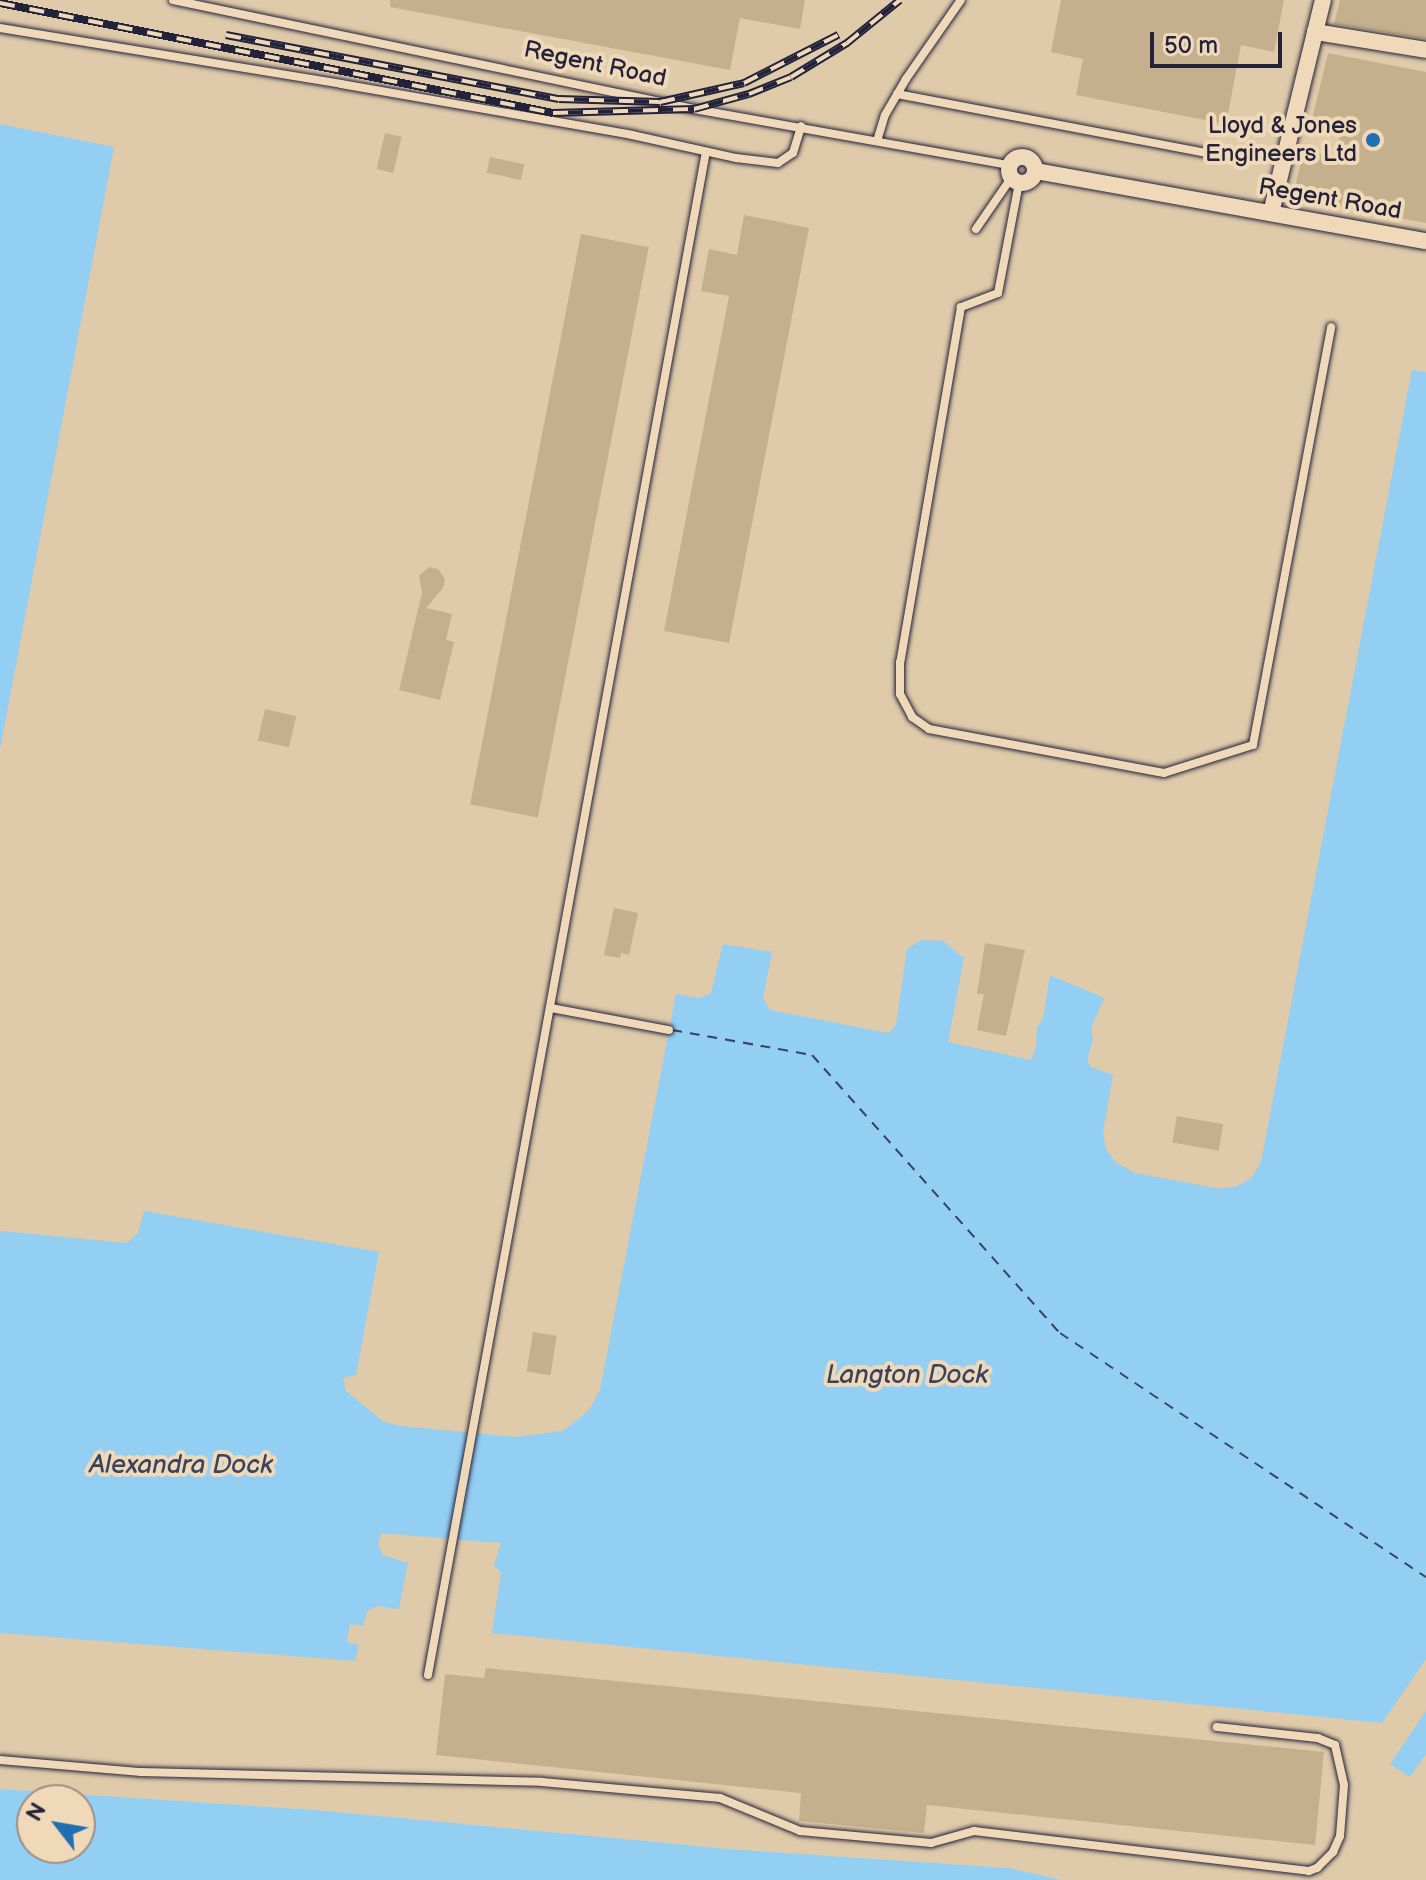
<!DOCTYPE html>
<html>
<head>
<meta charset="utf-8">
<style>
  body { margin:0 }
  #map { position:relative; width:1426px; height:1880px; overflow:hidden; background:#f0d9b8; font-family:"Balsamiq Sans",sans-serif }
  div>[style] { position:absolute }
  .built>* { inset:0; background:#dfcaa9 }
  .water>* { inset:0; background:#93cef3 }
  .ferry>* { height:2px; margin-top:-1px; transform-origin:0; background:repeating-linear-gradient(90deg,#394460 0 10px,transparent 0 18px) }
  .building>* { inset:0; background:#c4b08d; transform-origin:0 0 }
  .roads { filter:drop-shadow(0 0 2px #22223b) drop-shadow(0 0 2px #22223b) }
  .lane>* { height:8px; margin:-4px; padding:0 4px; transform-origin:4px; border-radius:4px; background:#f0d9b8 }
  .street>* { height:16px; margin:-8px; padding:0 8px; transform-origin:8px; border-radius:8px; background:#f0d9b8 }
  .street>.ring { margin:-8px; padding:0; box-sizing:content-box; background:none; border:16px solid #f0d9b8; border-radius:50% }
  .rail>* { height:8px; margin-top:-4px; transform-origin:0; background:repeating-linear-gradient(90deg,#f0d9b8 0 15px,#22223b 0 30px); box-sizing:border-box; border-block:2px solid #22223b }
  .dots>* { width:22px; height:22px; translate:-50% -50%; box-sizing:border-box; border:4px solid #f0d9b8; border-radius:50% }
  span { translate:-50% -50%; white-space:nowrap; text-align:center; line-height:1.15; -webkit-text-stroke:8px #f0d9b8; paint-order:stroke }
  .street-label { font-size:24px; color:#22223b }
  .poi-label { font-size:24px; color:#22223b }
  .right { translate:-100% -50%; text-align:right }
  .water-label { font-size:26px; color:#394460; font-style:italic }
  .north { position:absolute; left:16px; top:1784px; width:80px; height:80px; box-sizing:border-box; background:#f0d9b8; border:2px solid #9e9086; border-radius:50%; rotate:301deg; font-size:22px; font-weight:700; line-height:32px; text-align:center; color:#22223b }
  .north::after { content:''; display:block; margin:auto; width:28px; height:36px; background:#1f6fb2; clip-path:polygon(50% 0,100% 100%,50% 72%,0 100%) }
  .scale { position:absolute; left:1150px; top:32px; width:132px; height:36px; box-sizing:border-box; border:4px solid #22223b; border-top:0; padding-left:10px; font-size:24px; line-height:28px; white-space:nowrap; color:#22223b; -webkit-text-stroke:6px #f0d9b8; paint-order:stroke }
</style>
</head>
<body>
<div id="map">
  <div class="built">
    <div style="clip-path:polygon(0 0,1426px 0,1426px 1880px,1062px 1880px,1009px 1868px,730px 1849px,316px 1810px,0 1789px)"></div>
  </div>
  <div class="water">
    <div style="clip-path:polygon(0 124px,114px 147px,0 749px)"></div>
    <div style="clip-path:polygon(1412px 370px,1426px 372px,1426px 1659px,1382px 1723px,492px 1633px,501px 1572px,494px 1566px,501px 1543px,381px 1533px,378px 1544px,383px 1555px,408px 1563px,399px 1609px,376px 1606px,367px 1612px,363px 1626px,350px 1624px,347px 1642px,359px 1645px,355px 1661px,0 1633px,0 1231px,127px 1243px,138px 1233px,144px 1211px,379px 1252px,356px 1375px,343px 1378px,346px 1391px,384px 1422px,401px 1426px,515px 1437px,563px 1431px,589px 1410px,600px 1390px,676px 994px,699px 998px,711px 993px,723px 944px,772px 952px,763px 998px,770px 1010px,888px 1033px,896px 1025px,907px 949px,921px 940px,943px 941px,964px 958px,948px 1042px,1031px 1060px,1036px 1047px,1037px 1028px,1043px 1018px,1050px 975px,1104px 998px,1091px 1028px,1093px 1039px,1087px 1061px,1091px 1067px,1113px 1075px,1103px 1133px,1106px 1149px,1115px 1162px,1135px 1173px,1221px 1189px,1237px 1186px,1251px 1178px,1261px 1162px)"></div>
    <div style="clip-path:polygon(1426px 1711px,1426px 1754px,1410px 1777px,1390px 1764px)"></div>
    <div style="clip-path:polygon(evenodd,0 1789px,316px 1810px,730px 1849px,1009px 1868px,1062px 1880px,0 1880px,0 1789px,32px 1800px,80px 1800px,80px 1848px,32px 1848px,32px 1800px)"></div>
  </div>
  <div class="ferry">
    <div style="left:672px;top:1030px;width:142px;rotate:10.1deg"></div>
    <div style="left:812px;top:1055px;width:373px;rotate:48.3deg"></div>
    <div style="left:1060px;top:1333px;width:440px;rotate:33.7deg"></div>
  </div>
  <div class="building">
    <div style="clip-path:polygon(390px 0,805px 0,800px 29px,740px 18px,730px 70px,390px 7px)"></div>
    <div style="clip-path:polygon(1061px 0,1284px 0,1274px 52px,1241px 45px,1226px 124px,1076px 95px,1083px 59px,1051px 52px)"></div>
    <div style="clip-path:polygon(1340px 0,1426px 0,1426px 39px,1334px 24px)"></div>
    <div style="clip-path:polygon(1328px 53px,1426px 72px,1426px 223px,1292px 198px,1304px 151px,1336px 157px,1341px 129px,1311px 124px)"></div>
    <div style="left:385px;top:133px;width:17px;height:37px;rotate:13deg"></div>
    <div style="left:490px;top:157px;width:35px;height:16px;rotate:12deg"></div>
    <div style="clip-path:polygon(744px 215px,809px 228px,729px 643px,664px 631px,729px 296px,701px 291px,709px 249px,737px 255px)"></div>
    <div style="left:581px;top:234px;width:69px;height:581px;rotate:11deg"></div>
    <div style="clip-path:polygon(429px 567px,438px 569px,445px 579px,443px 588px,426px 608px,452px 614px,446px 640px,454px 642px,440px 700px,399px 690px,422px 593px,419px 576px)"></div>
    <div style="left:265px;top:709px;width:32px;height:32px;rotate:13deg"></div>
    <div style="clip-path:polygon(614px 908px,638px 913px,629px 955px,621px 953px,620px 958px,604px 955px)"></div>
    <div style="clip-path:polygon(985px 943px,1025px 950px,1006px 1036px,977px 1030px,984px 994px,977px 994px)"></div>
    <div style="left:1177px;top:1116px;width:47px;height:27px;rotate:10deg"></div>
    <div style="left:533px;top:1332px;width:24px;height:40px;rotate:9deg"></div>
    <div style="clip-path:polygon(486px 1668px,1324px 1752px,1315px 1845px,927px 1805px,924px 1833px,799px 1821px,801px 1793px,436px 1755px,445px 1674px,484px 1678px)"></div>
  </div>
  <div class="roads">
    <div class="lane">
      <div style="left:173px;top:0;width:532px;rotate:11.82deg"></div>
      <div style="left:694px;top:109px;width:320px;rotate:10.1deg"></div>
      <div style="left:0;top:28px;width:346px;rotate:9.3deg"></div>
      <div style="left:341px;top:84px;width:295px;rotate:9.9deg"></div>
      <div style="left:632px;top:135px;width:107px;rotate:12.5deg"></div>
      <div style="left:736px;top:158px;width:42px;rotate:6.8deg"></div>
      <div style="left:778px;top:163px;width:18px;rotate:-34deg"></div>
      <div style="left:793px;top:153px;width:28px;rotate:-73deg"></div>
      <div style="left:897px;top:94px;width:321px;rotate:10.8deg"></div>
      <div style="left:877px;top:141px;width:27px;rotate:-73deg"></div>
      <div style="left:885px;top:115px;width:42px;rotate:-59.7deg"></div>
      <div style="left:906px;top:79px;width:96px;rotate:-55.2deg"></div>
      <div style="left:1019px;top:183px;width:112px;rotate:100.8deg"></div>
      <div style="left:998px;top:293px;width:40px;rotate:159deg"></div>
      <div style="left:961px;top:307px;width:360px;rotate:99.7deg"></div>
      <div style="left:900px;top:662px;width:32px;rotate:90deg"></div>
      <div style="left:900px;top:694px;width:26px;rotate:62deg"></div>
      <div style="left:912px;top:717px;width:21px;rotate:35deg"></div>
      <div style="left:929px;top:729px;width:239px;rotate:10.6deg"></div>
      <div style="left:1164px;top:773px;width:93px;rotate:-17.5deg"></div>
      <div style="left:1253px;top:745px;width:425px;rotate:-79.4deg"></div>
      <div style="left:976px;top:229px;width:62px;rotate:-55.5deg"></div>
      <div style="left:551px;top:1008px;width:120px;rotate:10.6deg"></div>
      <div style="left:428px;top:1675px;width:1548px;rotate:-79.66deg"></div>
      <div style="left:0;top:1760px;width:142px;rotate:4.9deg"></div>
      <div style="left:141px;top:1772px;width:401px;rotate:1.4deg"></div>
      <div style="left:542px;top:1782px;width:179px;rotate:5.1deg"></div>
      <div style="left:720px;top:1798px;width:87px;rotate:22.4deg"></div>
      <div style="left:800px;top:1831px;width:132px;rotate:5.2deg"></div>
      <div style="left:931px;top:1843px;width:45px;rotate:-15.6deg"></div>
      <div style="left:974px;top:1831px;width:337px;rotate:6.8deg"></div>
      <div style="left:1309px;top:1871px;width:9px;rotate:-21deg"></div>
      <div style="left:1317px;top:1868px;width:23px;rotate:-45deg"></div>
      <div style="left:1333px;top:1852px;width:17px;rotate:-66deg"></div>
      <div style="left:1340px;top:1836px;width:51px;rotate:-85.5deg"></div>
      <div style="left:1344px;top:1785px;width:41px;rotate:-102.7deg"></div>
      <div style="left:1335px;top:1745px;width:18px;rotate:-158deg"></div>
      <div style="left:1318px;top:1738px;width:102px;rotate:-173.8deg"></div>
    </div>
    <div class="street">
      <div style="left:1315px;top:32px;width:112px;rotate:9.2deg"></div>
      <div class="ring" style="left:1009px;top:157px;width:10px;height:10px"></div>
      <div style="left:1036px;top:171px;width:396px;rotate:10.2deg"></div>
      <div style="left:1271px;top:213px;width:219px;rotate:-76.3deg"></div>
    </div>
  </div>
  <div class="rail">
    <div style="left:0;top:3px;width:564px;rotate:11.25deg"></div>
    <div style="left:553px;top:113px;width:141px;rotate:-1.6deg"></div>
    <div style="left:694px;top:109px;width:57px;rotate:-15.3deg"></div>
    <div style="left:749px;top:94px;width:45px;rotate:-22deg"></div>
    <div style="left:791px;top:77px;width:66px;rotate:-31.3deg"></div>
    <div style="left:847px;top:43px;width:68px;rotate:-39.1deg"></div>
    <div style="left:226px;top:35px;width:339px;rotate:10.9deg"></div>
    <div style="left:559px;top:99px;width:101px;rotate:1.7deg"></div>
    <div style="left:660px;top:102px;width:86px;rotate:-12.7deg"></div>
    <div style="left:744px;top:83px;width:106px;rotate:-27.1deg"></div>
  </div>
  <div class="dots">
    <div style="left:1373px;top:140px;background:#1f6fb2"></div>
  </div>
  <div class="street-label">
    <span style="left:595px;top:64px;rotate:12deg">Regent Road</span>
    <span style="left:1330px;top:199px;rotate:10deg">Regent Road</span>
  </div>
  <div class="poi-label">
    <span class="right" style="left:1357px;top:140px">Lloyd &amp; Jones<br>Engineers Ltd</span>
  </div>
  <div class="water-label">
    <span style="left:907px;top:1376px">Langton Dock</span>
    <span style="left:181px;top:1466px">Alexandra Dock</span>
  </div>
  <div class="north">N</div>
  <div class="scale">50 m</div>
</div>
</body>
</html>
